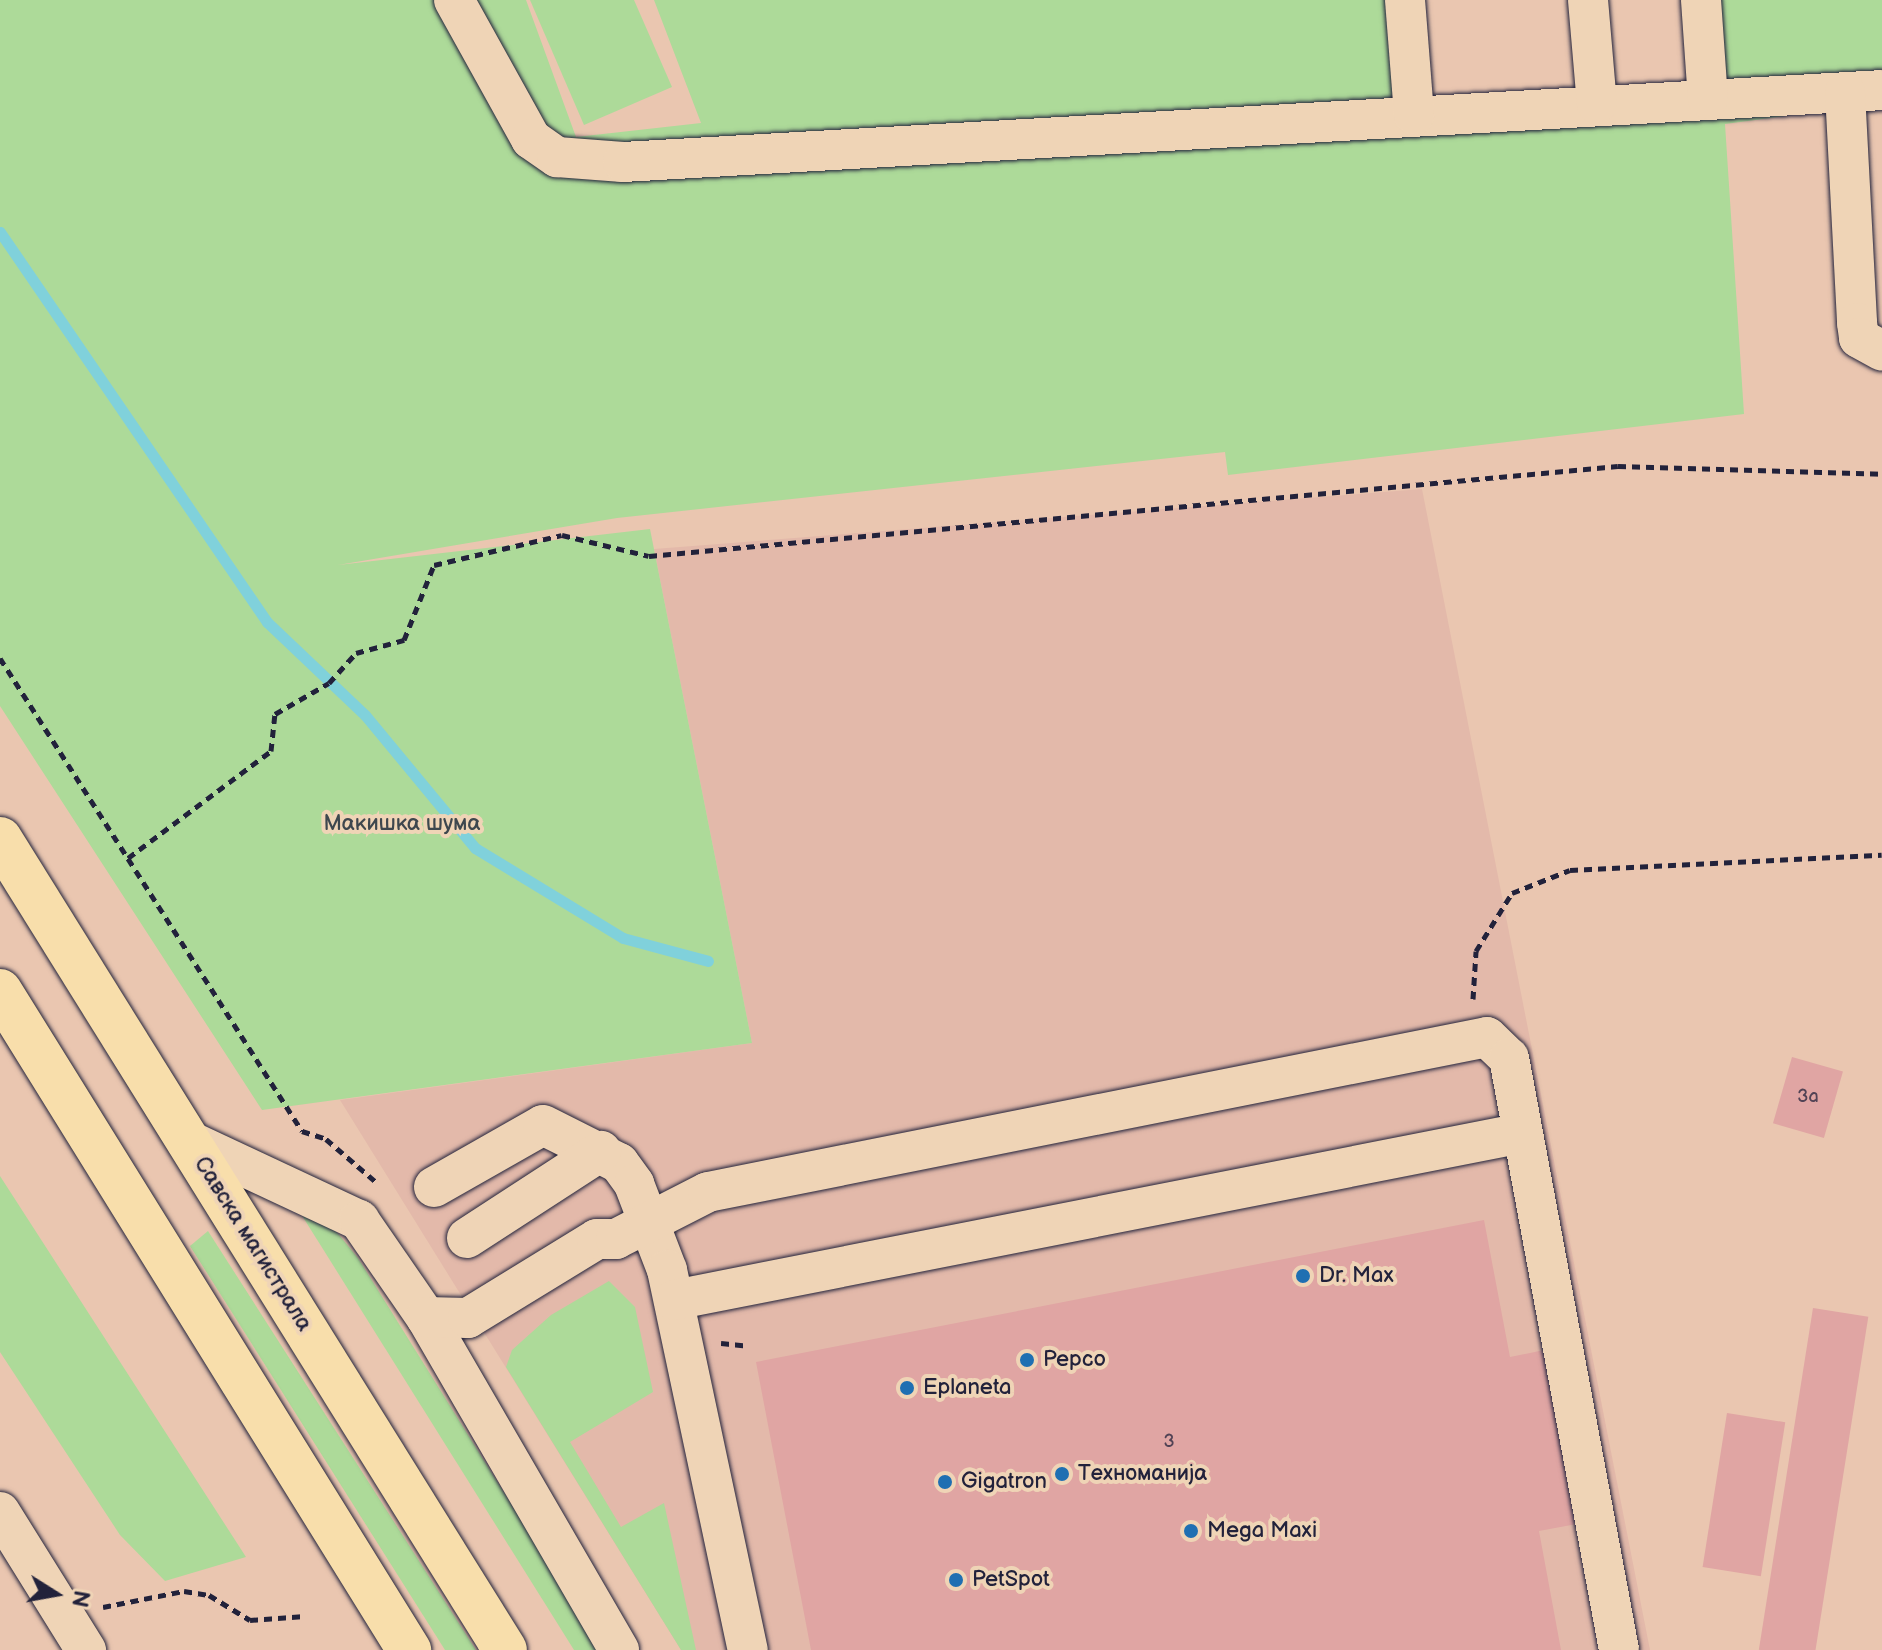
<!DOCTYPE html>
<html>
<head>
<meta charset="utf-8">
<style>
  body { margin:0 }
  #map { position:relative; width:1882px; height:1650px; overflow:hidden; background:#eac6b0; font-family:"Balsamiq Sans",sans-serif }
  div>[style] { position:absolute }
  .built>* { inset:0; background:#e3b9aa }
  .green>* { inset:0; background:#adda99 }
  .stream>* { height:11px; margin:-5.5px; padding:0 5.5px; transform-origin:5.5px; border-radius:5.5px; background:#80d1db }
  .building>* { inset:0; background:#e0a5a3; transform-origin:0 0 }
  .path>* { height:5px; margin-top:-2.5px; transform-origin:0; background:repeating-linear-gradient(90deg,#22223b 0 8px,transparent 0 14px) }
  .roads { filter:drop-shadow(0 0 2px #22223b) drop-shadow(0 0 2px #22223b) }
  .minor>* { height:40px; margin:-20px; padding:0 20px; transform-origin:20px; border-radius:20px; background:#efd4b6 }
  .major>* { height:44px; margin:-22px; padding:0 22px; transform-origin:22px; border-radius:22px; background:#f8deab }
  .dots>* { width:22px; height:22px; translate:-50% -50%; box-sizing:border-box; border:4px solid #efd4b6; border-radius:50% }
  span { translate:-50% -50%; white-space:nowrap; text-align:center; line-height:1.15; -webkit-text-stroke:8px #efd4b6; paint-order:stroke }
  .number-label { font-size:18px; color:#524355 }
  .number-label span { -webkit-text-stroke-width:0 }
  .park-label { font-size:22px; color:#3e474e }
  .street-label { font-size:22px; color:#22223b }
  .poi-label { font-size:22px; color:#22223b }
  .left { translate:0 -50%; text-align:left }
  .north { position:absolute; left:16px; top:1554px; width:80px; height:80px; -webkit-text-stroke:6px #efd4b6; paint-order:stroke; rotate:101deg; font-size:22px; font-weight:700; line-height:32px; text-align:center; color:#22223b }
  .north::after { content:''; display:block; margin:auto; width:28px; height:36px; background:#22223b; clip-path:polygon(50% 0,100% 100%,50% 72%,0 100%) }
</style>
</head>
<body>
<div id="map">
  <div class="built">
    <div style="clip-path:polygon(1422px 489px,1650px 1650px,681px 1650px,340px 1100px,752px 1043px,654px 549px)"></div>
  </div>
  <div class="green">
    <div style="clip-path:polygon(0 0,526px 0,576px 137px,701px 123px,654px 0,1390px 0,1414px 114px,1707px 99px,1701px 0,1882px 0,1882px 90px,1788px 95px,1785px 116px,1725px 124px,1744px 414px,1228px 475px,1225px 452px,617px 518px,338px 565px,650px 529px,752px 1043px,262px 1110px,0 706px)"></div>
    <div style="clip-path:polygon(530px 0,634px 0,672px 87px,584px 125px)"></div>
    <div style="clip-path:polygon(0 1176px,246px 1557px,165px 1581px,120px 1535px,0 1352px)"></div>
    <div style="clip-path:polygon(296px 1206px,335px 1230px,358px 1258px,602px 1650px,574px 1650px)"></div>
    <div style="clip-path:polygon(208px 1231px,476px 1650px,445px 1650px,190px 1246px)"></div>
    <div style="clip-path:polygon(609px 1281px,635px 1307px,653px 1392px,570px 1442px,621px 1527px,664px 1503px,696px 1650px,681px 1650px,506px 1367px,512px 1350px,551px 1315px)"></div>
  </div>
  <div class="stream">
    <div style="left:0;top:232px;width:473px;rotate:55.6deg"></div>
    <div style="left:267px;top:622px;width:135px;rotate:43.5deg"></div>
    <div style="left:365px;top:715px;width:173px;rotate:50.4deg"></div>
    <div style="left:475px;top:848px;width:173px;rotate:31.3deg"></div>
    <div style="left:623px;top:938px;width:88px;rotate:15.1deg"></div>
  </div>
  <div class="building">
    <div style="left:1792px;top:1057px;width:53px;height:69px;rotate:16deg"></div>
    <div style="clip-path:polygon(1484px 1220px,1510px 1357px,1549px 1349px,1582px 1523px,1539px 1531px,1561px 1650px,811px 1650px,756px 1362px)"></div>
    <div style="left:1813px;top:1308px;width:56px;height:346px;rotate:9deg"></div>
    <div style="left:1727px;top:1413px;width:59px;height:156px;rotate:9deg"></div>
  </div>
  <div class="path">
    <div style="left:0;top:658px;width:561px;rotate:57.44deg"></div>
    <div style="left:302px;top:1131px;width:25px;rotate:18deg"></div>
    <div style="left:326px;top:1139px;width:65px;rotate:40.6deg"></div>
    <div style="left:128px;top:858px;width:179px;rotate:-36.8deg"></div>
    <div style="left:271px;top:751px;width:37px;rotate:-84deg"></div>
    <div style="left:275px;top:714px;width:62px;rotate:-29.9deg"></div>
    <div style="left:329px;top:683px;width:40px;rotate:-48deg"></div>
    <div style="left:356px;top:653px;width:50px;rotate:-15.2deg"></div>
    <div style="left:404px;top:640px;width:81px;rotate:-68.2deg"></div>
    <div style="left:434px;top:565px;width:131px;rotate:-13.2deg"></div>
    <div style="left:562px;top:535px;width:89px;rotate:13.6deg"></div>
    <div style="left:649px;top:556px;width:973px;rotate:-5.31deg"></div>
    <div style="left:1618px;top:466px;width:264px;rotate:1.7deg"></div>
    <div style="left:1473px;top:999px;width:48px;rotate:-86.4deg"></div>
    <div style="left:1476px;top:951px;width:68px;rotate:-58.2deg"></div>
    <div style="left:1512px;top:893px;width:62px;rotate:-21.6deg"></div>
    <div style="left:1570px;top:870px;width:312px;rotate:-2.8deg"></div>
    <div style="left:721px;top:1343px;width:27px;rotate:6deg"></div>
    <div style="left:103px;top:1607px;width:83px;rotate:-11.2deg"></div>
    <div style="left:184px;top:1591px;width:25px;rotate:9deg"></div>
    <div style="left:209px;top:1595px;width:48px;rotate:31.4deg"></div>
    <div style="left:250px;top:1620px;width:55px;rotate:-4.2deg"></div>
  </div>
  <div class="roads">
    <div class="minor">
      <div style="left:454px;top:0;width:159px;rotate:61deg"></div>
      <div style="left:531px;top:139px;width:32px;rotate:35deg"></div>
      <div style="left:557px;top:157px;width:66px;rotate:4.3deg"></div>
      <div style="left:623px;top:162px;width:1261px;rotate:-3.27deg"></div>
      <div style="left:1405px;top:0;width:115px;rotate:85.5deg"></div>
      <div style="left:1588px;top:0;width:104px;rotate:85.1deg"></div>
      <div style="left:1701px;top:0;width:99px;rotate:86deg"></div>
      <div style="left:1845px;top:92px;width:231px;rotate:87deg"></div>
      <div style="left:1857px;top:323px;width:15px;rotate:82deg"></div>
      <div style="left:1859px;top:338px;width:26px;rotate:29deg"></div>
      <div style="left:190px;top:1141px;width:187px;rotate:25.1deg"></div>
      <div style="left:359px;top:1220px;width:118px;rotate:55.4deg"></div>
      <div style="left:426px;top:1317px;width:385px;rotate:59.9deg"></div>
      <div style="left:434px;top:1187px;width:125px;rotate:-29.6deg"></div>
      <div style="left:543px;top:1125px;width:85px;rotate:26.6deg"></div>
      <div style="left:619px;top:1163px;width:26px;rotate:54deg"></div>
      <div style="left:634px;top:1184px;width:92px;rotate:69deg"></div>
      <div style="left:667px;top:1270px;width:389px;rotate:78deg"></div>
      <div style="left:467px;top:1238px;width:160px;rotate:-33deg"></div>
      <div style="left:674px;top:1300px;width:864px;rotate:-11.14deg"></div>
      <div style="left:426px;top:1317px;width:42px;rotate:1.4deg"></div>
      <div style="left:468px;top:1318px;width:151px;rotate:-31.5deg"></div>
      <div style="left:597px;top:1239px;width:19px"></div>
      <div style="left:616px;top:1239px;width:103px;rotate:-27.1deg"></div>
      <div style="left:708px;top:1192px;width:794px;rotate:-11.25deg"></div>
      <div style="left:1487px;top:1037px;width:30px;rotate:44deg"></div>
      <div style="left:1509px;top:1058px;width:602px;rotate:79.47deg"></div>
      <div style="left:0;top:1512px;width:163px;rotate:58.1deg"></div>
    </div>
    <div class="major">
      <div style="left:0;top:839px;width:955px;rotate:58.09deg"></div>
      <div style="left:0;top:991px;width:776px;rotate:58.17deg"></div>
    </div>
  </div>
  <div class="dots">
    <div style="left:1303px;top:1276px;background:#1f6fb2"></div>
    <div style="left:1027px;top:1360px;background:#1f6fb2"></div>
    <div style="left:907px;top:1388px;background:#1f6fb2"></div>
    <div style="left:1062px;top:1474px;background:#1f6fb2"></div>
    <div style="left:945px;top:1482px;background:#1f6fb2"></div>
    <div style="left:1191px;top:1531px;background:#1f6fb2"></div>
    <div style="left:956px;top:1580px;background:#1f6fb2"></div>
  </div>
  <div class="number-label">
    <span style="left:1808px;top:1097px">3a</span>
    <span style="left:1169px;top:1442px">3</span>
  </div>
  <div class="park-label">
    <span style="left:402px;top:824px">Макишка шума</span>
  </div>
  <div class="street-label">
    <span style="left:253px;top:1244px;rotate:58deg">Савска магистрала</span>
  </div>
  <div class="poi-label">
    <span class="left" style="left:1319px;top:1276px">Dr. Max</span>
    <span class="left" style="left:1043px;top:1360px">Pepco</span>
    <span class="left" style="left:923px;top:1388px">Eplaneta</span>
    <span class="left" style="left:1078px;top:1474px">Техноманија</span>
    <span class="left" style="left:961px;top:1482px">Gigatron</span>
    <span class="left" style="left:1207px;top:1531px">Mega Maxi</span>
    <span class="left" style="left:972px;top:1580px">PetSpot</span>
  </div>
  <div class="north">N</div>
</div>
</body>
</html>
